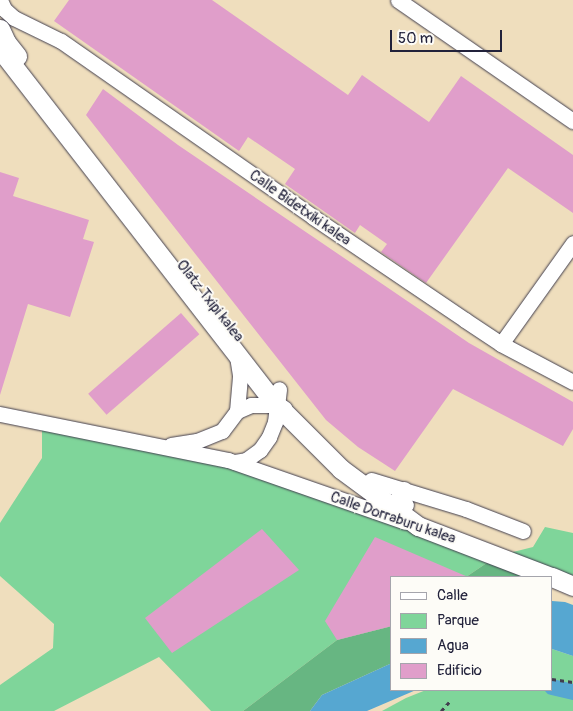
<!DOCTYPE html>
<html>
<head>
<meta charset="utf-8">
<style>
  body { margin:0 }
  #map { position:relative; width:573px; height:711px; overflow:hidden; background:#efdebd; font-family:Pangolin,sans-serif }
  div>[style] { position:absolute }
  .green>* { inset:0; background:#7fd59a }
  .forest>* { inset:0; background:#67b682 }
  .water>* { inset:0; background:#56a7d1 }
  .canal>* { height:16px; margin:-8px; padding:0 8px; transform-origin:8px; border-radius:8px; background:#56a7d1 }
  .building>* { inset:0; background:#e09eca; transform-origin:0 0 }
  .path>* { height:2.5px; margin-top:-1.25px; transform-origin:0; background:repeating-linear-gradient(90deg,#413e4e 0 4px,transparent 0 8px) }
  .roads { filter:drop-shadow(0 0 1px #413e4e) drop-shadow(0 0 1px #413e4e) }
  .minor>* { height:15px; margin:-7.5px; padding:0 7.5px; transform-origin:7.5px; border-radius:7.5px; background:#fff }
  .major>* { height:19px; margin:-9.5px; padding:0 9.5px; transform-origin:9.5px; border-radius:9.5px; background:#fff }
  span { translate:-50% -50%; white-space:nowrap; text-align:center; line-height:1.15; -webkit-text-stroke:4px #fdfcf7; paint-order:stroke }
  .street-label { font-size:15px; color:#22223b }
  .legend { position:absolute; left:390px; top:576px; width:162px; height:115px; box-sizing:border-box; background:#fdfcf7; border:1px solid #a5a5ac; margin:0; padding:6px 9px; list-style:none; font-size:15px; color:#22223b }
  .legend li { display:flex; align-items:center; gap:10px; height:25px }
  .legend b { width:25px; border:1px solid #a5a5ac }
  .scale { position:absolute; left:390px; top:30px; width:112px; height:22px; box-sizing:border-box; border:2px solid #22223b; border-top:0; padding-left:6px; font-size:15px; line-height:18px; white-space:nowrap; color:#22223b; -webkit-text-stroke:4px #fdfcf7; paint-order:stroke }
</style>
</head>
<body>
<div id="map">
  <div class="green">
    <div style="clip-path:polygon(42px 424px,228px 460px,497px 556px,533px 547px,545px 527px,573px 533px,573px 586px,497px 556px,466px 577px,392px 577px,392px 626px,337px 640px,243px 711px,211px 711px,159px 657px,54px 711px,0 711px,0 685px,53px 648px,54px 624px,0 576px,0 523px,42px 458px)"></div>
    <div style="clip-path:polygon(552px 649px,573px 656px,573px 689px,552px 684px)"></div>
    <div style="clip-path:polygon(426px 690px,548px 690px,573px 696px,573px 711px,382px 711px,406px 698px)"></div>
  </div>
  <div class="forest">
    <div style="clip-path:polygon(497px 556px,551px 577px,466px 577px)"></div>
    <div style="clip-path:polygon(392px 626px,392px 663px,322px 695px,310px 711px,243px 711px,337px 640px)"></div>
  </div>
  <div class="water">
    <div style="clip-path:polygon(552px 601px,565px 602px,573px 605px,573px 656px,552px 649px)"></div>
    <div style="clip-path:polygon(392px 663px,392px 690px,416px 690px,367px 711px,310px 711px,322px 695px)"></div>
  </div>
  <div class="canal">
    <div style="left:552px;top:687px;width:22px;rotate:13deg"></div>
  </div>
  <div class="building">
    <div style="clip-path:polygon(69px 0,212px 0,348px 95px,362px 75px,429px 122px,461px 76px,573px 155px,573px 213px,508px 168px,426px 283px,381px 252px,387px 244px,360px 225px,355px 233px,285px 184px,295px 169px,248px 137px,239px 151px,54px 21px)"></div>
    <div style="clip-path:polygon(103px 89px,178px 145px,469px 343px,573px 402px,573px 429px,563px 446px,453px 389px,395px 471px,358px 447px,326px 420px,86px 115px)"></div>
    <div style="clip-path:polygon(0 172px,19px 178px,13px 196px,89px 220px,83px 239px,94px 242px,70px 317px,28px 304px,0 395px)"></div>
    <div style="left:181px;top:313px;width:28px;height:123px;rotate:49deg"></div>
    <div style="clip-path:polygon(262px 529px,299px 570px,172px 653px,145px 618px)"></div>
    <div style="clip-path:polygon(375px 537px,468px 577px,392px 577px,392px 626px,337px 640px,325px 621px)"></div>
  </div>
  <div class="path">
    <div style="left:552px;top:679px;width:21px;rotate:8deg"></div>
    <div style="left:441px;top:711px;width:12px;rotate:-48deg"></div>
  </div>
  <div class="roads">
    <div class="minor">
      <div style="left:0;top:0;width:10px;rotate:66deg"></div>
      <div style="left:4px;top:9px;width:13px;rotate:42deg"></div>
      <div style="left:14px;top:18px;width:52px;rotate:26.1deg"></div>
      <div style="left:61px;top:41px;width:307px;rotate:34.9deg"></div>
      <div style="left:313px;top:217px;width:184px;rotate:34.1deg"></div>
      <div style="left:465px;top:320px;width:43px;rotate:33.7deg"></div>
      <div style="left:501px;top:344px;width:81px;rotate:27.8deg"></div>
      <div style="left:398px;top:0;width:213px;rotate:34.7deg"></div>
      <div style="left:501px;top:344px;width:124px;rotate:-54.5deg"></div>
      <div style="left:237px;top:411px;width:15px;rotate:-23deg"></div>
      <div style="left:251px;top:405px;width:26px"></div>
      <div style="left:277px;top:405px;width:8px;rotate:23deg"></div>
      <div style="left:0;top:414px;width:233px;rotate:11.4deg"></div>
      <div style="left:228px;top:460px;width:188px;rotate:19.2deg"></div>
      <div style="left:171px;top:445px;width:26px;rotate:-9deg"></div>
      <div style="left:197px;top:441px;width:27px;rotate:-22deg"></div>
      <div style="left:222px;top:431px;width:25px;rotate:-53deg"></div>
      <div style="left:237px;top:411px;width:36px;rotate:-85deg"></div>
      <div style="left:240px;top:375px;width:19px;rotate:-99deg"></div>
      <div style="left:235px;top:462px;width:11px;rotate:-10deg"></div>
      <div style="left:246px;top:460px;width:17px;rotate:-36deg"></div>
      <div style="left:260px;top:450px;width:16px;rotate:-55deg"></div>
      <div style="left:269px;top:437px;width:16px;rotate:-68deg"></div>
      <div style="left:275px;top:422px;width:33px;rotate:-83deg"></div>
      <div style="left:371px;top:480px;width:99px;rotate:17deg"></div>
      <div style="left:466px;top:509px;width:61px;rotate:21.1deg"></div>
      <div style="left:404px;top:489px;width:8px;rotate:130deg"></div>
      <div style="left:399px;top:495px;width:12px;rotate:55deg"></div>
    </div>
    <div class="major">
      <div style="left:0;top:29px;width:14px;rotate:65deg"></div>
      <div style="left:6px;top:42px;width:18px;rotate:52deg"></div>
      <div style="left:0;top:49px;width:444px;rotate:52.2deg"></div>
      <div style="left:272px;top:400px;width:98px;rotate:45deg"></div>
      <div style="left:341px;top:469px;width:96px;rotate:36.5deg"></div>
      <div style="left:418px;top:526px;width:142px;rotate:21deg"></div>
      <div style="left:552px;top:577px;width:23px;rotate:23deg"></div>
    </div>
  </div>
  <div class="street-label">
    <span style="left:300px;top:208px;rotate:35deg">Calle Bidetxiki kalea</span>
    <span style="left:210px;top:301px;rotate:52deg">Olatz Txipi kalea</span>
    <span style="left:393px;top:518px;rotate:19deg">Calle Dorraburu kalea</span>
  </div>
  <ul class="legend">
  <li><b style="height:6px;background:#fff"></b>Calle</li>
  <li><b style="height:14px;background:#7fd59a"></b>Parque</li>
  <li><b style="height:14px;background:#56a7d1"></b>Agua</li>
  <li><b style="height:14px;background:#e09eca"></b>Edificio</li>
  </ul>
  <div class="scale">50 m</div>
</div>
</body>
</html>
